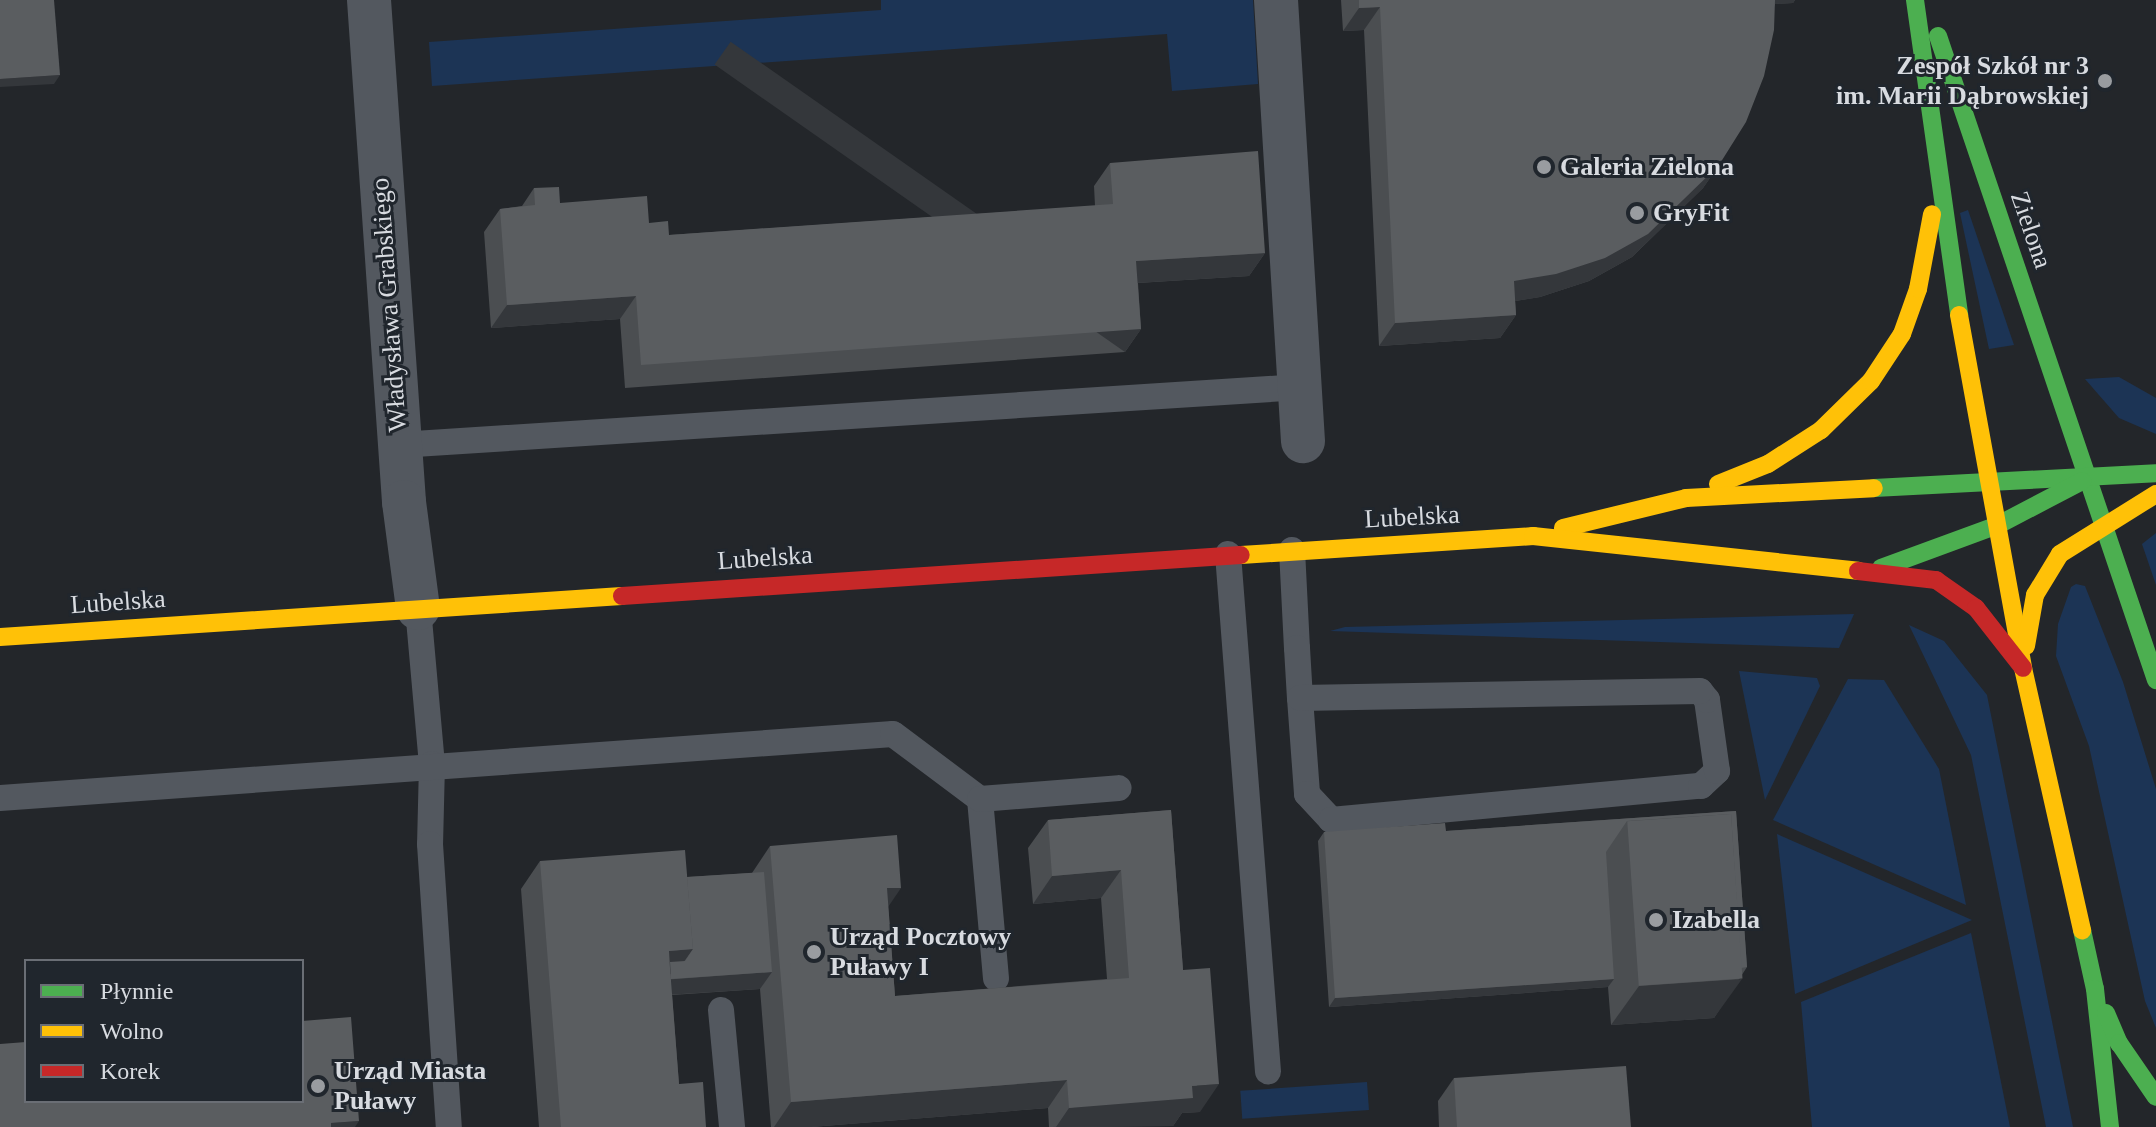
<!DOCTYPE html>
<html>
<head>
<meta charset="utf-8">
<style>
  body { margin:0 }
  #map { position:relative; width:2156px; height:1127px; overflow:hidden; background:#23262a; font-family:"Times New Roman",serif }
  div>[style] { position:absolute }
  .green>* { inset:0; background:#1c3455; transform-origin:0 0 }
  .lane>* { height:26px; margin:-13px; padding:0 13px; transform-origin:13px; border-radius:13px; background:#53585f }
  .street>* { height:44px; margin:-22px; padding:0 22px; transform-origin:22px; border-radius:22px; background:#53585f }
  .fast>* { height:18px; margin:-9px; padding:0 9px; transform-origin:9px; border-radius:9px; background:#4caf50 }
  .slow>* { height:18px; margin:-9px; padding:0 9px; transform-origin:9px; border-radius:9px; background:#ffc107 }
  .jam>* { height:18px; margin:-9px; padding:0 9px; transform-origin:9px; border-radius:9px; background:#c62828 }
  .wall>* { inset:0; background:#4b4e51 }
  .shaded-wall>* { inset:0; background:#34373b; transform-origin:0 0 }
  .building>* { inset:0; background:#5a5d60; transform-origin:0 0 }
  .dots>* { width:22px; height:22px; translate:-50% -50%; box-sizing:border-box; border:4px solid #20262d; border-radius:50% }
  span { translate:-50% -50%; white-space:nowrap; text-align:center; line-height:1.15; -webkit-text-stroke:6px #20262d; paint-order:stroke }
  .poi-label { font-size:26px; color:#d8dbe0; font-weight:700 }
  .right { translate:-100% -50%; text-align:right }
  .left { translate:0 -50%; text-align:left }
  .street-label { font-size:26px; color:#d8dbe0 }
  .legend { position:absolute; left:24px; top:959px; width:280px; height:144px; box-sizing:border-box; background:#20262d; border:2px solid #6a6e75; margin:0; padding:10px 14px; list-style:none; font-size:24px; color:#d8dbe0 }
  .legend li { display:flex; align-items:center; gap:16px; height:40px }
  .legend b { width:40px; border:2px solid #6a6e75 }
</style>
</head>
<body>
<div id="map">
  <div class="green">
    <div style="clip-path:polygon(881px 0,1253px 0,1258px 84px,1172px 91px,1167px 34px,432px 86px,429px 42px,881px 10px)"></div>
    <div style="clip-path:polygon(1968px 210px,2014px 345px,1989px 349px,1960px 213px)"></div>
    <div style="clip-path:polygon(2119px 377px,2156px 398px,2156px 434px,2119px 418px,2085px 379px)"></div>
    <div style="clip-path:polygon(2156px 533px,2156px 585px,2142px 544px)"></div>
    <div style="clip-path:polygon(2076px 584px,2085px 586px,2123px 682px,2156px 789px,2156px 1028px,2145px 1001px,2089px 746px,2056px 656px,2058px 624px,2071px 587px)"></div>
    <div style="clip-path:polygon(1854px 614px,1839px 648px,1330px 631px,1345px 627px)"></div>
    <div style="clip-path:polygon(1909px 625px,1944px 641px,1987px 695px,2073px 1127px,2046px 1127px,1971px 755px)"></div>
    <div style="clip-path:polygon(1739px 671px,1817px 678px,1820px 686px,1765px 800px)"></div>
    <div style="clip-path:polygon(1848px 679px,1884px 680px,1939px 769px,1966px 905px,1773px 820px)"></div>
    <div style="clip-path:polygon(1777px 834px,1972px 920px,1795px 994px)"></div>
    <div style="clip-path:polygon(1971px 933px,2010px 1127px,1812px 1127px,1801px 1002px)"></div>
    <div style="left:1367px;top:1082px;width:28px;height:127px;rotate:86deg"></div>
  </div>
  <div class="lane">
    <div style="left:399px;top:445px;width:903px;rotate:-3.68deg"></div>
    <div style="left:1292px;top:550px;width:98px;rotate:87.1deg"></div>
    <div style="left:1297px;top:648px;width:50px;rotate:86.6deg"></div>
    <div style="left:1300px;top:698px;width:96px;rotate:85.8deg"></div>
    <div style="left:1307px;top:794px;width:35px;rotate:47deg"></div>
    <div style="left:1331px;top:820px;width:372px;rotate:-5.3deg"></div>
    <div style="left:1701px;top:786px;width:22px;rotate:-43deg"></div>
    <div style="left:1717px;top:771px;width:72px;rotate:-98deg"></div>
    <div style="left:1707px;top:700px;width:11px;rotate:-128deg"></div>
    <div style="left:1700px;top:691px;width:400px;rotate:179deg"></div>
    <div style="left:1228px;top:554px;width:519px;rotate:85.58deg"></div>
    <div style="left:418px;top:608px;width:157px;rotate:84.9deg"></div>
    <div style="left:432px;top:764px;width:80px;rotate:91.4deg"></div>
    <div style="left:430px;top:844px;width:284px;rotate:86.2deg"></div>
    <div style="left:0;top:798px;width:895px;rotate:-4.1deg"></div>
    <div style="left:893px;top:734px;width:109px;rotate:36.8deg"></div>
    <div style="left:980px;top:799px;width:180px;rotate:84.9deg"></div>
    <div style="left:980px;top:799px;width:139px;rotate:-4.5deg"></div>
    <div style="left:721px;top:1010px;width:118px;rotate:84.6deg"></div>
  </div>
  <div class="street">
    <div style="left:369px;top:0;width:503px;rotate:86.01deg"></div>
    <div style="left:404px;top:502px;width:107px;rotate:82.5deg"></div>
    <div style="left:1276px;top:0;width:442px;rotate:86.5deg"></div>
  </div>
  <div class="fast">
    <div style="left:1915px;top:0;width:318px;rotate:82deg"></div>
    <div style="left:1938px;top:36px;width:680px;rotate:71.3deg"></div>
    <div style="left:1874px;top:488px;width:282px;rotate:-3deg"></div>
    <div style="left:1881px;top:568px;width:125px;rotate:-20.2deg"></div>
    <div style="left:1998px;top:525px;width:95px;rotate:-27.6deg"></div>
    <div style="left:2082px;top:930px;width:60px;rotate:77.6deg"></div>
    <div style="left:2095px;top:989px;width:139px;rotate:83.8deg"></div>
    <div style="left:2106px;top:1013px;width:33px;rotate:67deg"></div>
    <div style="left:2119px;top:1043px;width:65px;rotate:55.6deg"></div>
  </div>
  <div class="slow">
    <div style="left:1959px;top:315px;width:359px;rotate:79.7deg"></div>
    <div style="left:2023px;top:668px;width:269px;rotate:77.3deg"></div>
    <div style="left:1718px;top:484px;width:54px;rotate:-21.8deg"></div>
    <div style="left:1768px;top:464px;width:63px;rotate:-32.7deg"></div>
    <div style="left:1821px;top:430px;width:70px;rotate:-44.4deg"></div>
    <div style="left:1871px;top:381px;width:56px;rotate:-56.6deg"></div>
    <div style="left:1902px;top:334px;width:48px;rotate:-70.4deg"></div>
    <div style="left:1918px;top:289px;width:76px;rotate:-79.4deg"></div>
    <div style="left:1563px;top:528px;width:127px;rotate:-13.7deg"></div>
    <div style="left:1686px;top:498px;width:188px;rotate:-3deg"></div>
    <div style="left:1241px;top:555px;width:293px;rotate:-3.7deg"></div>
    <div style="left:1533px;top:536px;width:327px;rotate:6.1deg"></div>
    <div style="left:0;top:637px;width:623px;rotate:-3.77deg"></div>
    <div style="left:2026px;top:646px;width:52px;rotate:-80deg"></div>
    <div style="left:2035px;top:595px;width:48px;rotate:-58.6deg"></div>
    <div style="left:2060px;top:554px;width:113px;rotate:-32deg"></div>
  </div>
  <div class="jam">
    <div style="left:1858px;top:571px;width:79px;rotate:6.6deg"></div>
    <div style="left:1936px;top:580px;width:49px;rotate:35deg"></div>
    <div style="left:1976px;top:608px;width:76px;rotate:51.9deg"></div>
    <div style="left:622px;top:596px;width:620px;rotate:-3.79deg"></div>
  </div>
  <div class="wall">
    <div style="clip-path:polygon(1341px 0,1795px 0,1793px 3px,1775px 4px,1719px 165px,1703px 188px,1632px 257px,1589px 281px,1540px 297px,1515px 301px,1516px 315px,1500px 338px,1379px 346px,1364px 30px,1343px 31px)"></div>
    <div style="clip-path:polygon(1110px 163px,1265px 253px,1249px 276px,1138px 283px,1141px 329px,1125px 352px,625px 388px,620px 319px,491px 328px,484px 232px,500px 209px,522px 206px,534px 188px,560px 203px,649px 223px,669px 235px,1095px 206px,1094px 186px)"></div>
    <div style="clip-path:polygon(1171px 810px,1183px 970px,1200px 1112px,1182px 1113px,1173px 1126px,1049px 1127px,1048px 1108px,811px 1127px,771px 1127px,760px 989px,672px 995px,679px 1084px,706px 1127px,539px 1127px,521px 889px,540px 861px,687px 877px,752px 873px,770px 846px,888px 906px,895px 996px,1107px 979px,1101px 898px,1033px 904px,1028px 848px,1048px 820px)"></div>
    <div style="clip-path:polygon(1736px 811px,1747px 967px,1714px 1018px,1611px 1025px,1608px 987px,1329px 1007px,1318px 841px,1324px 832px,1446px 831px)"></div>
    <div style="clip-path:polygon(1454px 1078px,1631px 1127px,1439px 1127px,1438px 1101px)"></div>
  </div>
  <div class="shaded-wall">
    <div style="clip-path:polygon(1763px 0,1795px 0,1793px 3px,1759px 5px)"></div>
    <div style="clip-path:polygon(1380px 7px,1364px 30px,1343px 31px,1359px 8px)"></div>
    <div style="clip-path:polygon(60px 75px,54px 84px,0 87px,0 79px)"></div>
    <div style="clip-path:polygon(1719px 165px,1703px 188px,1632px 257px,1589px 281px,1540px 297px,1498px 304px,1514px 281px)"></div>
    <div style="clip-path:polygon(1265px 253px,1249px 276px,1120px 284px,1136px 261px)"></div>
    <div style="clip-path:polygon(636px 296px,620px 319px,491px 328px,507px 305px)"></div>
    <div style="clip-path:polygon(1516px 315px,1500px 338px,1379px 346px,1395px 323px)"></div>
    <div style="left:1141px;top:329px;width:28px;height:501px;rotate:125deg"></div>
    <div style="clip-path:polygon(1121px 870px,1101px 898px,1033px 904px,1052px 876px)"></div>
    <div style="clip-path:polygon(887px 888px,901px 888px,882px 916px)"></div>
    <div style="clip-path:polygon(693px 949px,673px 977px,661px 963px,669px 951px)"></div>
    <div style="clip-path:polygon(772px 972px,760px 989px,650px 996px,662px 980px)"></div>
    <div style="clip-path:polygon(1614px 979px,1608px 987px,1329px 1007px,1335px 998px)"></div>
    <div style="clip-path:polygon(1742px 979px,1714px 1018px,1611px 1025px,1639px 986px)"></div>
    <div style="clip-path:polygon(1067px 1080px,1048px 1108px,811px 1127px,774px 1127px,791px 1102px)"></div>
    <div style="clip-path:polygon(1219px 1084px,1200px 1112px,1182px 1113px,1173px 1126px,1056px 1127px,1069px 1108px,1192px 1086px)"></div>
    <div style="clip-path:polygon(359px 1121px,355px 1127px,328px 1127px,331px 1123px)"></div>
  </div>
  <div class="building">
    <div style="clip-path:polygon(0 0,54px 0,60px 75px,0 79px)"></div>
    <div style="clip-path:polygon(1359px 0,1775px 0,1774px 30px,1764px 76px,1746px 122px,1719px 165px,1648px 234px,1605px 258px,1556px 274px,1514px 281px,1516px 315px,1395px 323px,1380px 7px,1359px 8px)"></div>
    <div style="clip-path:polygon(1258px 151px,1265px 253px,1136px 261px,1141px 329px,641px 365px,636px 296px,507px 305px,500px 209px,535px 205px,534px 188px,559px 187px,560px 203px,647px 196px,649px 223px,668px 221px,669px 235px,1113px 204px,1110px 163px)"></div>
    <div style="clip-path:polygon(1171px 810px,1183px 970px,1210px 968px,1219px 1084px,1192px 1086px,1193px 1098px,1069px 1108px,1067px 1080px,791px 1102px,770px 846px,897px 835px,901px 888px,887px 888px,895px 996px,1129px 978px,1121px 870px,1052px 876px,1048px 820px)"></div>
    <div style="clip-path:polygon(1736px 811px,1747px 967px,1741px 968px,1731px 814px,1627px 821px,1606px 852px,1614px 979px,1335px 998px,1324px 832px,1445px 823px,1446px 831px)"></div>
    <div style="left:1731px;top:814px;width:165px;height:104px;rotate:86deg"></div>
    <div style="clip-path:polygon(685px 850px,693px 949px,669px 951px,670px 968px,679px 1084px,703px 1082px,706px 1127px,561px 1127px,540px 861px)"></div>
    <div style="clip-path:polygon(764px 872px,772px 972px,671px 979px,670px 962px,685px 961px,693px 949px,687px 877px)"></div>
    <div style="clip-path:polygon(351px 1017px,359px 1121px,331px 1123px,331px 1127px,0 1127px,0 1044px,26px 1042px,26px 1101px,302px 1101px,302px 1021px)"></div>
    <div style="clip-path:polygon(1626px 1066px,1631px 1127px,1457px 1127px,1454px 1078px)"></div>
  </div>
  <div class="dots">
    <div style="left:2105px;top:81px;background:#999ca0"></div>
    <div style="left:1544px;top:167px;background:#999ca0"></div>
    <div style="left:1637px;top:213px;background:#999ca0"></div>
    <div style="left:1656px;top:920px;background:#999ca0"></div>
    <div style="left:814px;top:952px;background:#999ca0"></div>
    <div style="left:318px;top:1086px;background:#999ca0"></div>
  </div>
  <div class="poi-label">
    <span class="right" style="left:2089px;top:81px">Zespół Szkół nr 3<br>im. Marii Dąbrowskiej</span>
    <span class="left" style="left:1560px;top:167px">Galeria Zielona</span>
    <span class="left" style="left:1653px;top:213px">GryFit</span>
    <span class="left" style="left:1672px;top:920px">Izabella</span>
    <span class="left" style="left:830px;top:952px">Urząd Pocztowy<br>Puławy I</span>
    <span class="left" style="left:334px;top:1086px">Urząd Miasta<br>Puławy</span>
  </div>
  <div class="street-label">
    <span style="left:2031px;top:230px;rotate:71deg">Zielona</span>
    <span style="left:389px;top:305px;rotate:-94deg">Władysława Grabskiego</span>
    <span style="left:1412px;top:517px;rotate:-3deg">Lubelska</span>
    <span style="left:765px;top:558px;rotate:-4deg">Lubelska</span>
    <span style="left:118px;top:602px;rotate:-4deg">Lubelska</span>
  </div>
  <ul class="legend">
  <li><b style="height:10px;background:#4caf50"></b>Płynnie</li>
  <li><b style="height:10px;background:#ffc107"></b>Wolno</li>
  <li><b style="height:10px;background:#c62828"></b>Korek</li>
  </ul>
</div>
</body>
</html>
